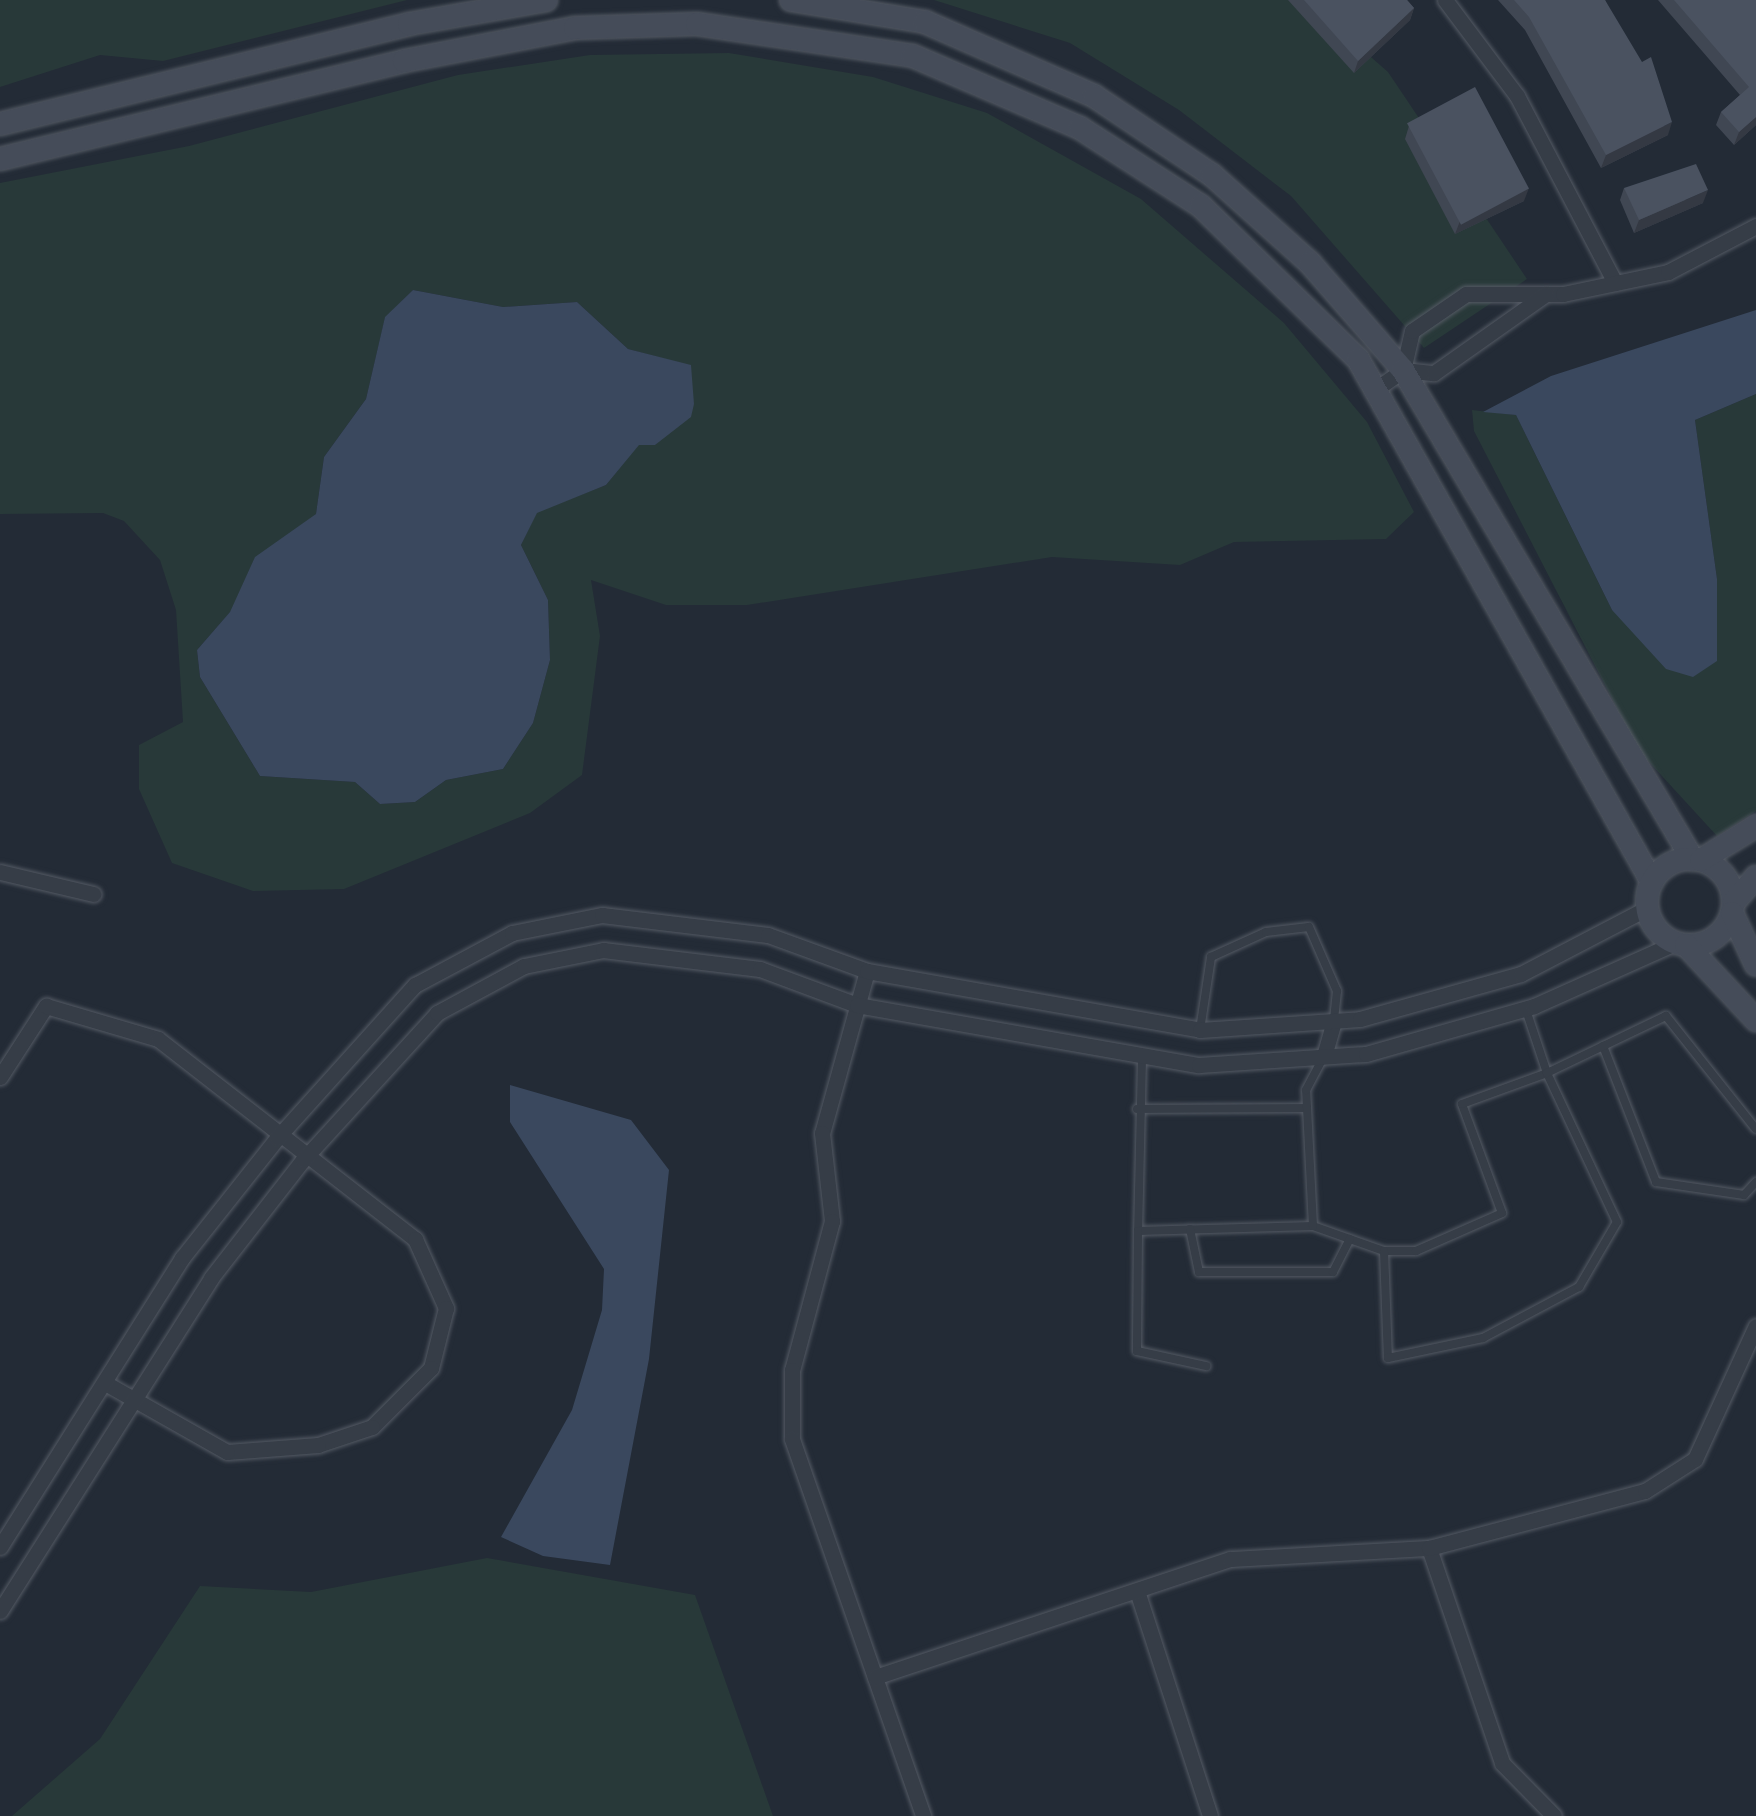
<!DOCTYPE html>
<html>
<head>
<meta charset="utf-8">
<style>
  body { margin:0 }
  #map { position:relative; width:1756px; height:1816px; overflow:hidden; background:#232b36; font-family:"IBM Plex Sans",sans-serif }
  div>[style] { position:absolute }
  .green>* { inset:0; background:#283939 }
  .water>* { inset:0; background:#3a485e }
  .roads { filter:drop-shadow(0 0 2px #545a64) drop-shadow(0 0 2px #545a64) }
  .lane>* { height:8px; margin:-4px; padding:0 4px; transform-origin:4px; border-radius:4px; background:#363d47 }
  .street>* { height:15px; margin:-7.5px; padding:0 7.5px; transform-origin:7.5px; border-radius:7.5px; background:#363d47 }
  .secondary>* { height:22px; margin:-11px; padding:0 11px; transform-origin:11px; border-radius:11px; background:#454c59 }
  .secondary>.ring { margin:-11px; padding:0; box-sizing:content-box; background:none; border:22px solid #454c59; border-radius:50% }
  .wall>* { inset:0; background:#404753 }
  .shaded-wall>* { inset:0; background:#343943 }
  .building>* { inset:0; background:#4a5260; transform-origin:0 0 }
  span { translate:-50% -50%; white-space:nowrap; text-align:center; line-height:1.15; -webkit-text-stroke:8px #1c222b; paint-order:stroke }
</style>
</head>
<body>
<div id="map">
  <div class="green">
    <div style="clip-path:polygon(0 0,407px 0,163px 61px,100px 55px,0 87px)"></div>
    <div style="clip-path:polygon(934px 0,1306px 0,1388px 72px,1527px 279px,1424px 348px,1291px 196px,1179px 110px,1070px 43px)"></div>
    <div style="clip-path:polygon(evenodd,729px 53px,873px 77px,987px 113px,1141px 199px,1284px 323px,1367px 422px,1414px 512px,1386px 539px,1234px 542px,1180px 565px,1052px 557px,747px 605px,666px 605px,591px 580px,600px 636px,582px 775px,530px 813px,344px 889px,253px 891px,172px 863px,139px 789px,139px 745px,183px 722px,176px 610px,160px 560px,124px 521px,103px 513px,0 514px,0 183px,189px 146px,458px 75px,590px 55px,729px 53px,413px 290px,503px 307px,577px 302px,628px 349px,680px 363px,694px 404px,655px 445px,639px 444px,606px 485px,537px 512px,521px 545px,548px 600px,550px 660px,533px 723px,503px 769px,446px 780px,415px 802px,380px 804px,355px 782px,260px 776px,200px 677px,197px 650px,316px 514px,324px 457px,366px 399px,385px 318px,413px 290px)"></div>
    <div style="clip-path:polygon(1756px 394px,1756px 811px,1717px 836px,1639px 751px,1474px 431px,1472px 410px,1516px 415px,1612px 610px,1717px 661px,1717px 579px,1695px 420px)"></div>
    <div style="clip-path:polygon(487px 1558px,695px 1595px,773px 1816px,12px 1816px,100px 1739px,200px 1586px,311px 1592px)"></div>
  </div>
  <div class="water">
    <div style="clip-path:polygon(413px 290px,503px 307px,577px 302px,628px 349px,691px 365px,694px 404px,691px 417px,655px 445px,639px 445px,606px 485px,537px 513px,521px 545px,548px 600px,550px 660px,533px 723px,503px 769px,446px 780px,415px 802px,380px 804px,355px 782px,260px 776px,200px 677px,197px 650px,230px 612px,255px 557px,316px 514px,324px 457px,366px 399px,385px 317px)"></div>
    <div style="clip-path:polygon(1756px 310px,1756px 394px,1695px 420px,1717px 579px,1717px 661px,1693px 677px,1666px 669px,1612px 610px,1516px 415px,1483px 412px,1551px 376px)"></div>
    <div style="clip-path:polygon(510px 1085px,631px 1120px,669px 1170px,649px 1359px,610px 1565px,543px 1556px,501px 1537px,572px 1410px,602px 1310px,604px 1269px,510px 1122px)"></div>
  </div>
  <div class="roads">
    <div class="lane">
      <div style="left:1200px;top:1030px;width:74px;rotate:-81.4deg"></div>
      <div style="left:1211px;top:957px;width:60px;rotate:-24.4deg"></div>
      <div style="left:1266px;top:932px;width:43px;rotate:-6.6deg"></div>
      <div style="left:1309px;top:927px;width:70px;rotate:66.4deg"></div>
      <div style="left:1337px;top:991px;width:29px;rotate:96deg"></div>
      <div style="left:1603px;top:1046px;width:146px;rotate:68.7deg"></div>
      <div style="left:1656px;top:1182px;width:89px;rotate:8.4deg"></div>
      <div style="left:1744px;top:1195px;width:18px;rotate:-47deg"></div>
      <div style="left:1142px;top:1059px;width:172px;rotate:91.3deg"></div>
      <div style="left:1138px;top:1231px;width:175px;rotate:-1.6deg"></div>
      <div style="left:1313px;top:1226px;width:75px;rotate:19.4deg"></div>
      <div style="left:1384px;top:1251px;width:32px"></div>
      <div style="left:1416px;top:1251px;width:94px;rotate:-23.8deg"></div>
      <div style="left:1502px;top:1213px;width:116px;rotate:-110.2deg"></div>
      <div style="left:1462px;top:1104px;width:90px;rotate:-20deg"></div>
      <div style="left:1547px;top:1073px;width:66px;rotate:-108.4deg"></div>
      <div style="left:1137px;top:1109px;width:170px;rotate:-0.3deg"></div>
      <div style="left:1313px;top:1226px;width:136px;rotate:-92.9deg"></div>
      <div style="left:1306px;top:1090px;width:38px;rotate:-62deg"></div>
      <div style="left:1190px;top:1229px;width:44px;rotate:78.2deg"></div>
      <div style="left:1199px;top:1272px;width:134px"></div>
      <div style="left:1333px;top:1272px;width:37px;rotate:-63deg"></div>
      <div style="left:1138px;top:1231px;width:120px;rotate:90.5deg"></div>
      <div style="left:1137px;top:1351px;width:71px;rotate:12.3deg"></div>
      <div style="left:1384px;top:1251px;width:107px;rotate:87.9deg"></div>
      <div style="left:1388px;top:1358px;width:97px;rotate:-11.9deg"></div>
      <div style="left:1483px;top:1338px;width:109px;rotate:-28deg"></div>
      <div style="left:1579px;top:1287px;width:75px;rotate:-59.7deg"></div>
      <div style="left:1617px;top:1222px;width:165px;rotate:-115.2deg"></div>
      <div style="left:1547px;top:1073px;width:132px;rotate:-25.6deg"></div>
      <div style="left:1666px;top:1016px;width:144px;rotate:51.5deg"></div>
    </div>
    <div class="street">
      <div style="left:1445px;top:0;width:120px;rotate:53.1deg"></div>
      <div style="left:1517px;top:96px;width:211px;rotate:62.3deg"></div>
      <div style="left:1403px;top:370px;width:40px;rotate:-77deg"></div>
      <div style="left:1412px;top:331px;width:65px;rotate:-34.4deg"></div>
      <div style="left:1466px;top:294px;width:97px"></div>
      <div style="left:1563px;top:294px;width:107px;rotate:-11.8deg"></div>
      <div style="left:1668px;top:272px;width:99px;rotate:-27.6deg"></div>
      <div style="left:1376px;top:389px;width:33px;rotate:-35deg"></div>
      <div style="left:1403px;top:370px;width:31px;rotate:6deg"></div>
      <div style="left:1434px;top:373px;width:137px;rotate:-35.2deg"></div>
      <div style="left:0;top:872px;width:96px;rotate:13.3deg"></div>
      <div style="left:867px;top:971px;width:168px;rotate:105.5deg"></div>
      <div style="left:822px;top:1133px;width:89px;rotate:83.5deg"></div>
      <div style="left:832px;top:1221px;width:154px;rotate:105deg"></div>
      <div style="left:792px;top:1370px;width:69px;rotate:90deg"></div>
      <div style="left:792px;top:1439px;width:399px;rotate:70.8deg"></div>
      <div style="left:1324px;top:1056px;width:37px;rotate:-74deg"></div>
      <div style="left:0;top:1077px;width:85px;rotate:-57.1deg"></div>
      <div style="left:46px;top:1006px;width:117px;rotate:16.4deg"></div>
      <div style="left:158px;top:1039px;width:326px;rotate:37.9deg"></div>
      <div style="left:415px;top:1239px;width:76px;rotate:65.8deg"></div>
      <div style="left:446px;top:1308px;width:62px;rotate:104deg"></div>
      <div style="left:431px;top:1368px;width:83px;rotate:135deg"></div>
      <div style="left:372px;top:1427px;width:57px;rotate:161.6deg"></div>
      <div style="left:318px;top:1445px;width:91px;rotate:175.6deg"></div>
      <div style="left:227px;top:1452px;width:138px;rotate:-150.5deg"></div>
      <div style="left:0;top:1547px;width:342px;rotate:-57.8deg"></div>
      <div style="left:182px;top:1258px;width:153px;rotate:-51.6deg"></div>
      <div style="left:277px;top:1138px;width:206px;rotate:-48deg"></div>
      <div style="left:415px;top:985px;width:110px;rotate:-28.2deg"></div>
      <div style="left:512px;top:933px;width:92px;rotate:-11.3deg"></div>
      <div style="left:602px;top:915px;width:167px;rotate:6.9deg"></div>
      <div style="left:768px;top:935px;width:105px;rotate:20deg"></div>
      <div style="left:867px;top:971px;width:338px;rotate:10deg"></div>
      <div style="left:1200px;top:1030px;width:160px;rotate:-3.9deg"></div>
      <div style="left:1360px;top:1019px;width:167px;rotate:-15.6deg"></div>
      <div style="left:1521px;top:974px;width:142px;rotate:-27.6deg"></div>
      <div style="left:1429px;top:1548px;width:227px;rotate:71.2deg"></div>
      <div style="left:1502px;top:1763px;width:74px;rotate:45.5deg"></div>
      <div style="left:1138px;top:1594px;width:233px;rotate:72deg"></div>
      <div style="left:0;top:1611px;width:394px;rotate:-57.6deg"></div>
      <div style="left:211px;top:1278px;width:150px;rotate:-52.1deg"></div>
      <div style="left:303px;top:1160px;width:199px;rotate:-47.6deg"></div>
      <div style="left:437px;top:1013px;width:99px;rotate:-28.4deg"></div>
      <div style="left:524px;top:966px;width:81px;rotate:-11.4deg"></div>
      <div style="left:603px;top:950px;width:158px;rotate:6.9deg"></div>
      <div style="left:760px;top:969px;width:103px;rotate:20.4deg"></div>
      <div style="left:857px;top:1005px;width:347px;rotate:10deg"></div>
      <div style="left:1199px;top:1065px;width:167px;rotate:-3.8deg"></div>
      <div style="left:1366px;top:1054px;width:175px;rotate:-15.9deg"></div>
      <div style="left:1534px;top:1006px;width:154px;rotate:-24.1deg"></div>
      <div style="left:875px;top:1677px;width:374px;rotate:-18.4deg"></div>
      <div style="left:1230px;top:1559px;width:199px;rotate:-3.2deg"></div>
      <div style="left:1429px;top:1548px;width:223px;rotate:-14.8deg"></div>
      <div style="left:1645px;top:1491px;width:59px;rotate:-32.6deg"></div>
      <div style="left:1695px;top:1459px;width:146px;rotate:-65.4deg"></div>
    </div>
    <div class="secondary">
      <div style="left:791px;top:0;width:136px;rotate:9.3deg"></div>
      <div style="left:925px;top:22px;width:184px;rotate:23.6deg"></div>
      <div style="left:1094px;top:96px;width:142px;rotate:33.8deg"></div>
      <div style="left:1212px;top:175px;width:132px;rotate:41.9deg"></div>
      <div style="left:1310px;top:263px;width:142px;rotate:49deg"></div>
      <div style="left:1403px;top:370px;width:569px;rotate:59.38deg"></div>
      <div style="left:0;top:124px;width:421px;rotate:-13.7deg"></div>
      <div style="left:409px;top:24px;width:139px;rotate:-9.9deg"></div>
      <div style="left:0;top:159px;width:416px;rotate:-13.6deg"></div>
      <div style="left:404px;top:61px;width:174px;rotate:-10.9deg"></div>
      <div style="left:575px;top:28px;width:122px;rotate:-1.9deg"></div>
      <div style="left:697px;top:24px;width:218px;rotate:8.4deg"></div>
      <div style="left:913px;top:56px;width:182px;rotate:23.3deg"></div>
      <div style="left:1080px;top:128px;width:144px;rotate:32.8deg"></div>
      <div style="left:1201px;top:206px;width:219px;rotate:44.3deg"></div>
      <div style="left:1358px;top:359px;width:600px;rotate:60.66deg"></div>
      <div class="ring" style="left:1647px;top:859px;width:64px;height:64px"></div>
      <div style="left:1701px;top:860px;width:65px;rotate:-31.7deg"></div>
      <div style="left:1734px;top:902px;width:33px;rotate:-49deg"></div>
      <div style="left:1732px;top:913px;width:57px;rotate:65.2deg"></div>
      <div style="left:1686px;top:945px;width:103px;rotate:47deg"></div>
    </div>
  </div>
  <div class="wall">
    <div style="clip-path:polygon(1288px 0,1407px 0,1414px 8px,1410px 20px,1354px 73px)"></div>
    <div style="clip-path:polygon(1498px 0,1605px 0,1668px 135px,1601px 168px,1525px 30px)"></div>
    <div style="clip-path:polygon(1658px 0,1756px 0,1756px 125px,1734px 145px,1716px 125px,1721px 112px,1740px 95px)"></div>
    <div style="clip-path:polygon(1409px 126px,1524px 201px,1455px 234px,1405px 139px)"></div>
    <div style="clip-path:polygon(1624px 188px,1703px 203px,1634px 233px,1620px 200px)"></div>
  </div>
  <div class="shaded-wall">
    <div style="clip-path:polygon(1414px 8px,1410px 20px,1354px 73px,1358px 61px)"></div>
    <div style="clip-path:polygon(1756px 117px,1756px 125px,1734px 145px,1739px 132px)"></div>
    <div style="clip-path:polygon(1672px 122px,1668px 135px,1601px 168px,1606px 155px)"></div>
    <div style="clip-path:polygon(1529px 188px,1524px 201px,1455px 234px,1460px 221px)"></div>
    <div style="clip-path:polygon(1708px 190px,1703px 203px,1634px 233px,1639px 220px)"></div>
  </div>
  <div class="building">
    <div style="clip-path:polygon(1304px 0,1407px 0,1414px 8px,1358px 61px)"></div>
    <div style="clip-path:polygon(1514px 0,1605px 0,1642px 62px,1651px 57px,1672px 122px,1606px 155px,1529px 17px)"></div>
    <div style="clip-path:polygon(1674px 0,1756px 0,1756px 117px,1739px 132px,1721px 112px,1749px 87px)"></div>
    <div style="left:1475px;top:87px;width:115px;height:77px;rotate:62deg"></div>
    <div style="clip-path:polygon(1696px 164px,1708px 190px,1639px 220px,1624px 188px)"></div>
  </div>
</div>
</body>
</html>
